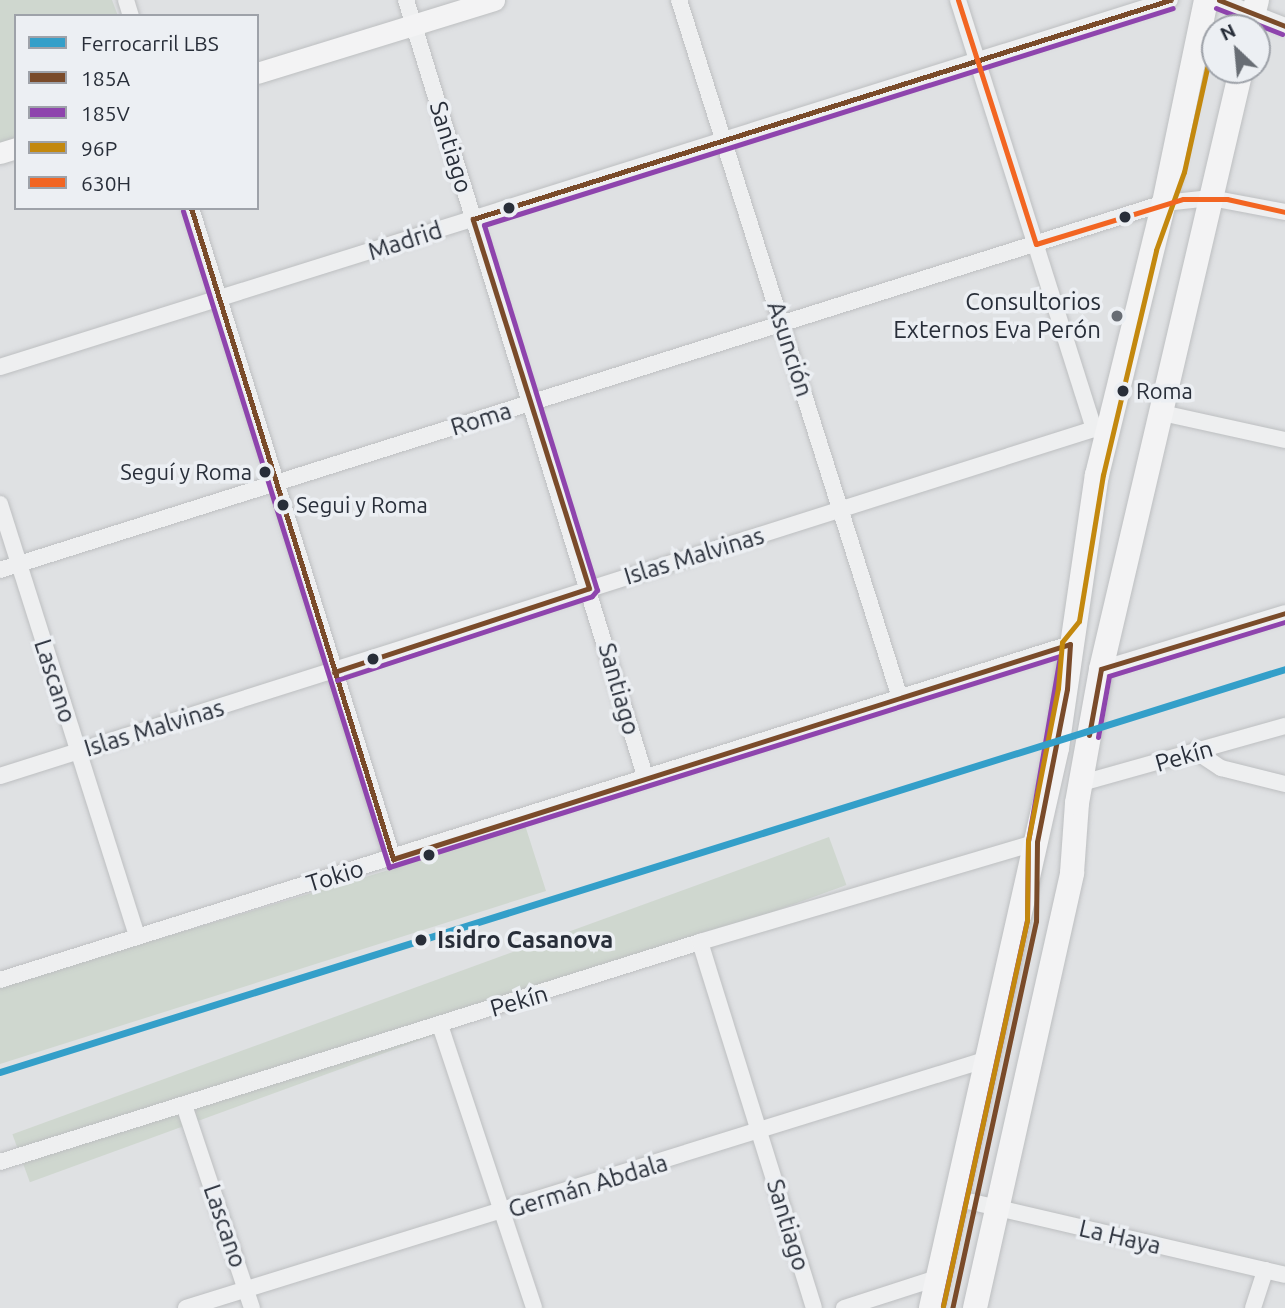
<!DOCTYPE html>
<html>
<head>
<meta charset="utf-8">
<style>
  body { margin:0 }
  #map { position:relative; width:1285px; height:1308px; overflow:hidden; background:#dfe1e3; font-family:Ubuntu,sans-serif }
  div>[style] { position:absolute }
  .green>* { inset:0; background:#cfd7cf; transform-origin:0 0 }
  .roads { filter:drop-shadow(0 0 2px #bdbfc1) drop-shadow(0 0 2px #bdbfc1) }
  .minor>* { height:16px; margin:-8px; padding:0 8px; transform-origin:8px; border-radius:8px; background:#eeeff0 }
  .major>* { height:21px; margin:-10.5px; padding:0 10.5px; transform-origin:10.5px; border-radius:10.5px; background:#f3f3f4 }
  .highway>* { height:24px; margin:-12px; padding:0 12px; transform-origin:12px; border-radius:12px; background:#f3f3f4 }
  .bus-1>* { height:5px; margin:-2.5px; padding:0 2.5px; transform-origin:2.5px; border-radius:2.5px; background:#7a4b2a }
  .bus-2>* { height:5px; margin:-2.5px; padding:0 2.5px; transform-origin:2.5px; border-radius:2.5px; background:#8e44ad }
  .bus-3>* { height:5px; margin:-2.5px; padding:0 2.5px; transform-origin:2.5px; border-radius:2.5px; background:#c3880e }
  .bus-4>* { height:5px; margin:-2.5px; padding:0 2.5px; transform-origin:2.5px; border-radius:2.5px; background:#f26522 }
  .rail-1>* { height:7px; margin:-3.5px; padding:0 3.5px; transform-origin:3.5px; border-radius:3.5px; background:#349fc9 }
  .dots>* { width:19px; height:19px; translate:-50% -50%; box-sizing:border-box; border:4px solid #eceff3; border-radius:50% }
  span { translate:-50% -50%; white-space:nowrap; text-align:center; line-height:1.15; -webkit-text-stroke:7px #eceff3; paint-order:stroke }
  .bus-label { font-size:22px; color:#282e39 }
  .left { translate:0 -50%; text-align:left }
  .right { translate:-100% -50%; text-align:right }
  .street-label { font-size:24px; color:#282e39 }
  .poi-label { font-size:24px; color:#282e39 }
  .stop-label { font-size:24px; color:#282e39; font-weight:700 }
  .legend { position:absolute; left:14px; top:14px; width:245px; height:196px; box-sizing:border-box; background:#eceff3; border:2px solid #9ea2a9; margin:0; padding:9px 12px; list-style:none; font-size:21px; color:#282e39 }
  .legend li { display:flex; align-items:center; gap:14px; height:35px }
  .legend b { width:35px; border:2px solid #9ea2a9 }
  .north { position:absolute; left:1201px; top:14px; width:70px; height:70px; box-sizing:border-box; background:#eceff3; border:2px solid #9ea2a9; border-radius:50%; rotate:334deg; font-size:19px; font-weight:700; line-height:28px; text-align:center; color:#282e39 }
  .north::after { content:''; display:block; margin:auto; width:24px; height:32px; background:#686d74; clip-path:polygon(50% 0,100% 100%,50% 72%,0 100%) }
</style>
</head>
<body>
<div id="map">
  <div class="green">
    <div style="clip-path:polygon(0 0,112px 0,118px 16px,16px 16px,16px 139px,0 144px)"></div>
    <div style="clip-path:polygon(525px 825px,546px 891px,0 1064px,0 986px,399px 867px)"></div>
    <div style="left:829px;top:837px;width:51px;height:869px;rotate:70deg"></div>
  </div>
  <div class="roads">
    <div class="minor">
      <div style="left:126px;top:0;width:17px;rotate:73deg"></div>
      <div style="left:406px;top:0;width:812px;rotate:72.88deg"></div>
      <div style="left:679px;top:0;width:732px;rotate:72.43deg"></div>
      <div style="left:958px;top:0;width:450px;rotate:72.4deg"></div>
      <div style="left:1219px;top:0;width:71px;rotate:21.5deg"></div>
      <div style="left:191px;top:208px;width:682px;rotate:72.76deg"></div>
      <div style="left:0;top:367px;width:1226px;rotate:-17.42deg"></div>
      <div style="left:1162px;top:413px;width:126px;rotate:12.4deg"></div>
      <div style="left:0;top:504px;width:454px;rotate:72.4deg"></div>
      <div style="left:0;top:570px;width:1220px;rotate:-17.5deg"></div>
      <div style="left:1164px;top:203px;width:47px;rotate:-6.1deg"></div>
      <div style="left:1211px;top:198px;width:75px;rotate:10.7deg"></div>
      <div style="left:1101px;top:669px;width:192px;rotate:-16.9deg"></div>
      <div style="left:1197px;top:752px;width:29px;rotate:34deg"></div>
      <div style="left:1221px;top:768px;width:66px;rotate:14deg"></div>
      <div style="left:0;top:776px;width:1148px;rotate:-17.6deg"></div>
      <div style="left:1094px;top:429px;width:15px;rotate:16deg"></div>
      <div style="left:1082px;top:783px;width:211px;rotate:-15.7deg"></div>
      <div style="left:700px;top:942px;width:383px;rotate:72.7deg"></div>
      <div style="left:0;top:980px;width:1122px;rotate:-17.43deg"></div>
      <div style="left:440px;top:1025px;width:298px;rotate:71.6deg"></div>
      <div style="left:184px;top:1105px;width:214px;rotate:71.5deg"></div>
      <div style="left:0;top:1162px;width:734px;rotate:-17.45deg"></div>
      <div style="left:700px;top:942px;width:352px;rotate:-16.5deg"></div>
      <div style="left:955px;top:1198px;width:339px;rotate:13.1deg"></div>
      <div style="left:186px;top:1308px;width:840px;rotate:-17.25deg"></div>
      <div style="left:844px;top:1308px;width:98px;rotate:-17.9deg"></div>
      <div style="left:1253px;top:1308px;width:40px;rotate:-72deg"></div>
    </div>
    <div class="major">
      <div style="left:257px;top:73px;width:248px;rotate:-17.1deg"></div>
      <div style="left:0;top:153px;width:17px;rotate:-17deg"></div>
    </div>
    <div class="highway">
      <div style="left:1250px;top:28px;width:29px;rotate:-76deg"></div>
      <div style="left:931px;top:1308px;width:574px;rotate:-77.32deg"></div>
      <div style="left:1057px;top:748px;width:276px;rotate:-81.7deg"></div>
      <div style="left:1097px;top:475px;width:280px;rotate:-76.2deg"></div>
      <div style="left:1164px;top:203px;width:207px;rotate:-78.3deg"></div>
      <div style="left:975px;top:1308px;width:446px;rotate:-77.4deg"></div>
      <div style="left:1072px;top:873px;width:70px;rotate:-85.9deg"></div>
      <div style="left:1077px;top:803px;width:136px;rotate:-79.8deg"></div>
      <div style="left:1101px;top:669px;width:615px;rotate:-76.84deg"></div>
    </div>
  </div>
  <div class="bus-1">
    <div style="left:1219px;top:0;width:71px;rotate:21.5deg"></div>
    <div style="left:191px;top:208px;width:682px;rotate:72.76deg"></div>
    <div style="left:393px;top:859px;width:710px;rotate:-17.62deg"></div>
    <div style="left:1070px;top:644px;width:45px;rotate:93.8deg"></div>
    <div style="left:1067px;top:689px;width:156px;rotate:101.1deg"></div>
    <div style="left:1037px;top:842px;width:79px;rotate:90.7deg"></div>
    <div style="left:1036px;top:921px;width:396px;rotate:102.2deg"></div>
    <div style="left:334px;top:672px;width:268px;rotate:-18.2deg"></div>
    <div style="left:589px;top:588px;width:387px;rotate:-107.5deg"></div>
    <div style="left:473px;top:219px;width:731px;rotate:-17.44deg"></div>
    <div style="left:1089px;top:735px;width:67px;rotate:-79.7deg"></div>
    <div style="left:1101px;top:669px;width:192px;rotate:-16.9deg"></div>
  </div>
  <div class="bus-2">
    <div style="left:1216px;top:8px;width:71px;rotate:21.5deg"></div>
    <div style="left:183px;top:211px;width:688px;rotate:72.57deg"></div>
    <div style="left:389px;top:867px;width:703px;rotate:-17.46deg"></div>
    <div style="left:1060px;top:656px;width:188px;rotate:99.8deg"></div>
    <div style="left:1028px;top:841px;width:79px;rotate:90.7deg"></div>
    <div style="left:1027px;top:920px;width:395px;rotate:102.3deg"></div>
    <div style="left:337px;top:680px;width:268px;rotate:-18.2deg"></div>
    <div style="left:592px;top:596px;width:8px;rotate:-50deg"></div>
    <div style="left:597px;top:590px;width:382px;rotate:-107.2deg"></div>
    <div style="left:484px;top:225px;width:722px;rotate:-17.48deg"></div>
    <div style="left:1098px;top:737px;width:62px;rotate:-79.8deg"></div>
    <div style="left:1109px;top:676px;width:184px;rotate:-17.1deg"></div>
  </div>
  <div class="bus-3">
    <div style="left:943px;top:1306px;width:395px;rotate:-77.7deg"></div>
    <div style="left:1027px;top:920px;width:79px;rotate:-89.3deg"></div>
    <div style="left:1028px;top:841px;width:156px;rotate:-78.9deg"></div>
    <div style="left:1058px;top:688px;width:46px;rotate:-85deg"></div>
    <div style="left:1062px;top:642px;width:27px;rotate:-51deg"></div>
    <div style="left:1079px;top:621px;width:148px;rotate:-80.7deg"></div>
    <div style="left:1103px;top:475px;width:231px;rotate:-76.7deg"></div>
    <div style="left:1156px;top:250px;width:83px;rotate:-70.3deg"></div>
    <div style="left:1184px;top:172px;width:107px;rotate:-77.5deg"></div>
  </div>
  <div class="bus-4">
    <div style="left:958px;top:0;width:256px;rotate:72.3deg"></div>
    <div style="left:1036px;top:244px;width:154px;rotate:-17deg"></div>
    <div style="left:1183px;top:199px;width:44px"></div>
    <div style="left:1227px;top:199px;width:59px;rotate:12.6deg"></div>
  </div>
  <div class="rail-1">
    <div style="left:0;top:1072px;width:1347px;rotate:-17.41deg"></div>
  </div>
  <div class="dots">
    <div style="left:509px;top:208px;background:#282e39"></div>
    <div style="left:1125px;top:217px;background:#282e39"></div>
    <div style="left:1117px;top:316px;background:#686d74"></div>
    <div style="left:1123px;top:391px;background:#282e39"></div>
    <div style="left:265px;top:472px;background:#282e39"></div>
    <div style="left:283px;top:505px;background:#282e39"></div>
    <div style="left:373px;top:659px;background:#282e39"></div>
    <div style="left:429px;top:855px;background:#282e39"></div>
    <div style="left:421px;top:940px;background:#282e39"></div>
  </div>
  <div class="bus-label">
    <span class="left" style="left:1136px;top:391px">Roma</span>
    <span class="right" style="left:252px;top:472px">Seguí y Roma</span>
    <span class="left" style="left:296px;top:505px">Segui y Roma</span>
  </div>
  <div class="street-label">
    <span style="left:451px;top:147px;rotate:73deg">Santiago</span>
    <span style="left:405px;top:241px;rotate:-18deg">Madrid</span>
    <span style="left:790px;top:349px;rotate:72deg">Asunción</span>
    <span style="left:481px;top:419px;rotate:-17deg">Roma</span>
    <span style="left:694px;top:556px;rotate:-17deg">Islas Malvinas</span>
    <span style="left:55px;top:681px;rotate:72deg">Lascano</span>
    <span style="left:619px;top:689px;rotate:74deg">Santiago</span>
    <span style="left:154px;top:728px;rotate:-17deg">Islas Malvinas</span>
    <span style="left:1184px;top:756px;rotate:-16deg">Pekín</span>
    <span style="left:335px;top:876px;rotate:-17deg">Tokio</span>
    <span style="left:519px;top:1001px;rotate:-16deg">Pekín</span>
    <span style="left:588px;top:1186px;rotate:-17deg">Germán Abdala</span>
    <span style="left:788px;top:1225px;rotate:73deg">Santiago</span>
    <span style="left:225px;top:1226px;rotate:71deg">Lascano</span>
    <span style="left:1120px;top:1237px;rotate:13deg">La Haya</span>
  </div>
  <div class="poi-label">
    <span class="right" style="left:1101px;top:316px">Consultorios<br>Externos Eva Perón</span>
  </div>
  <div class="stop-label">
    <span class="left" style="left:437px;top:940px">Isidro Casanova</span>
  </div>
  <ul class="legend">
  <li><b style="height:9px;background:#349fc9"></b>Ferrocarril LBS</li>
  <li><b style="height:9px;background:#7a4b2a"></b>185A</li>
  <li><b style="height:9px;background:#8e44ad"></b>185V</li>
  <li><b style="height:9px;background:#c3880e"></b>96P</li>
  <li><b style="height:9px;background:#f26522"></b>630H</li>
  </ul>
  <div class="north">N</div>
</div>
</body>
</html>
